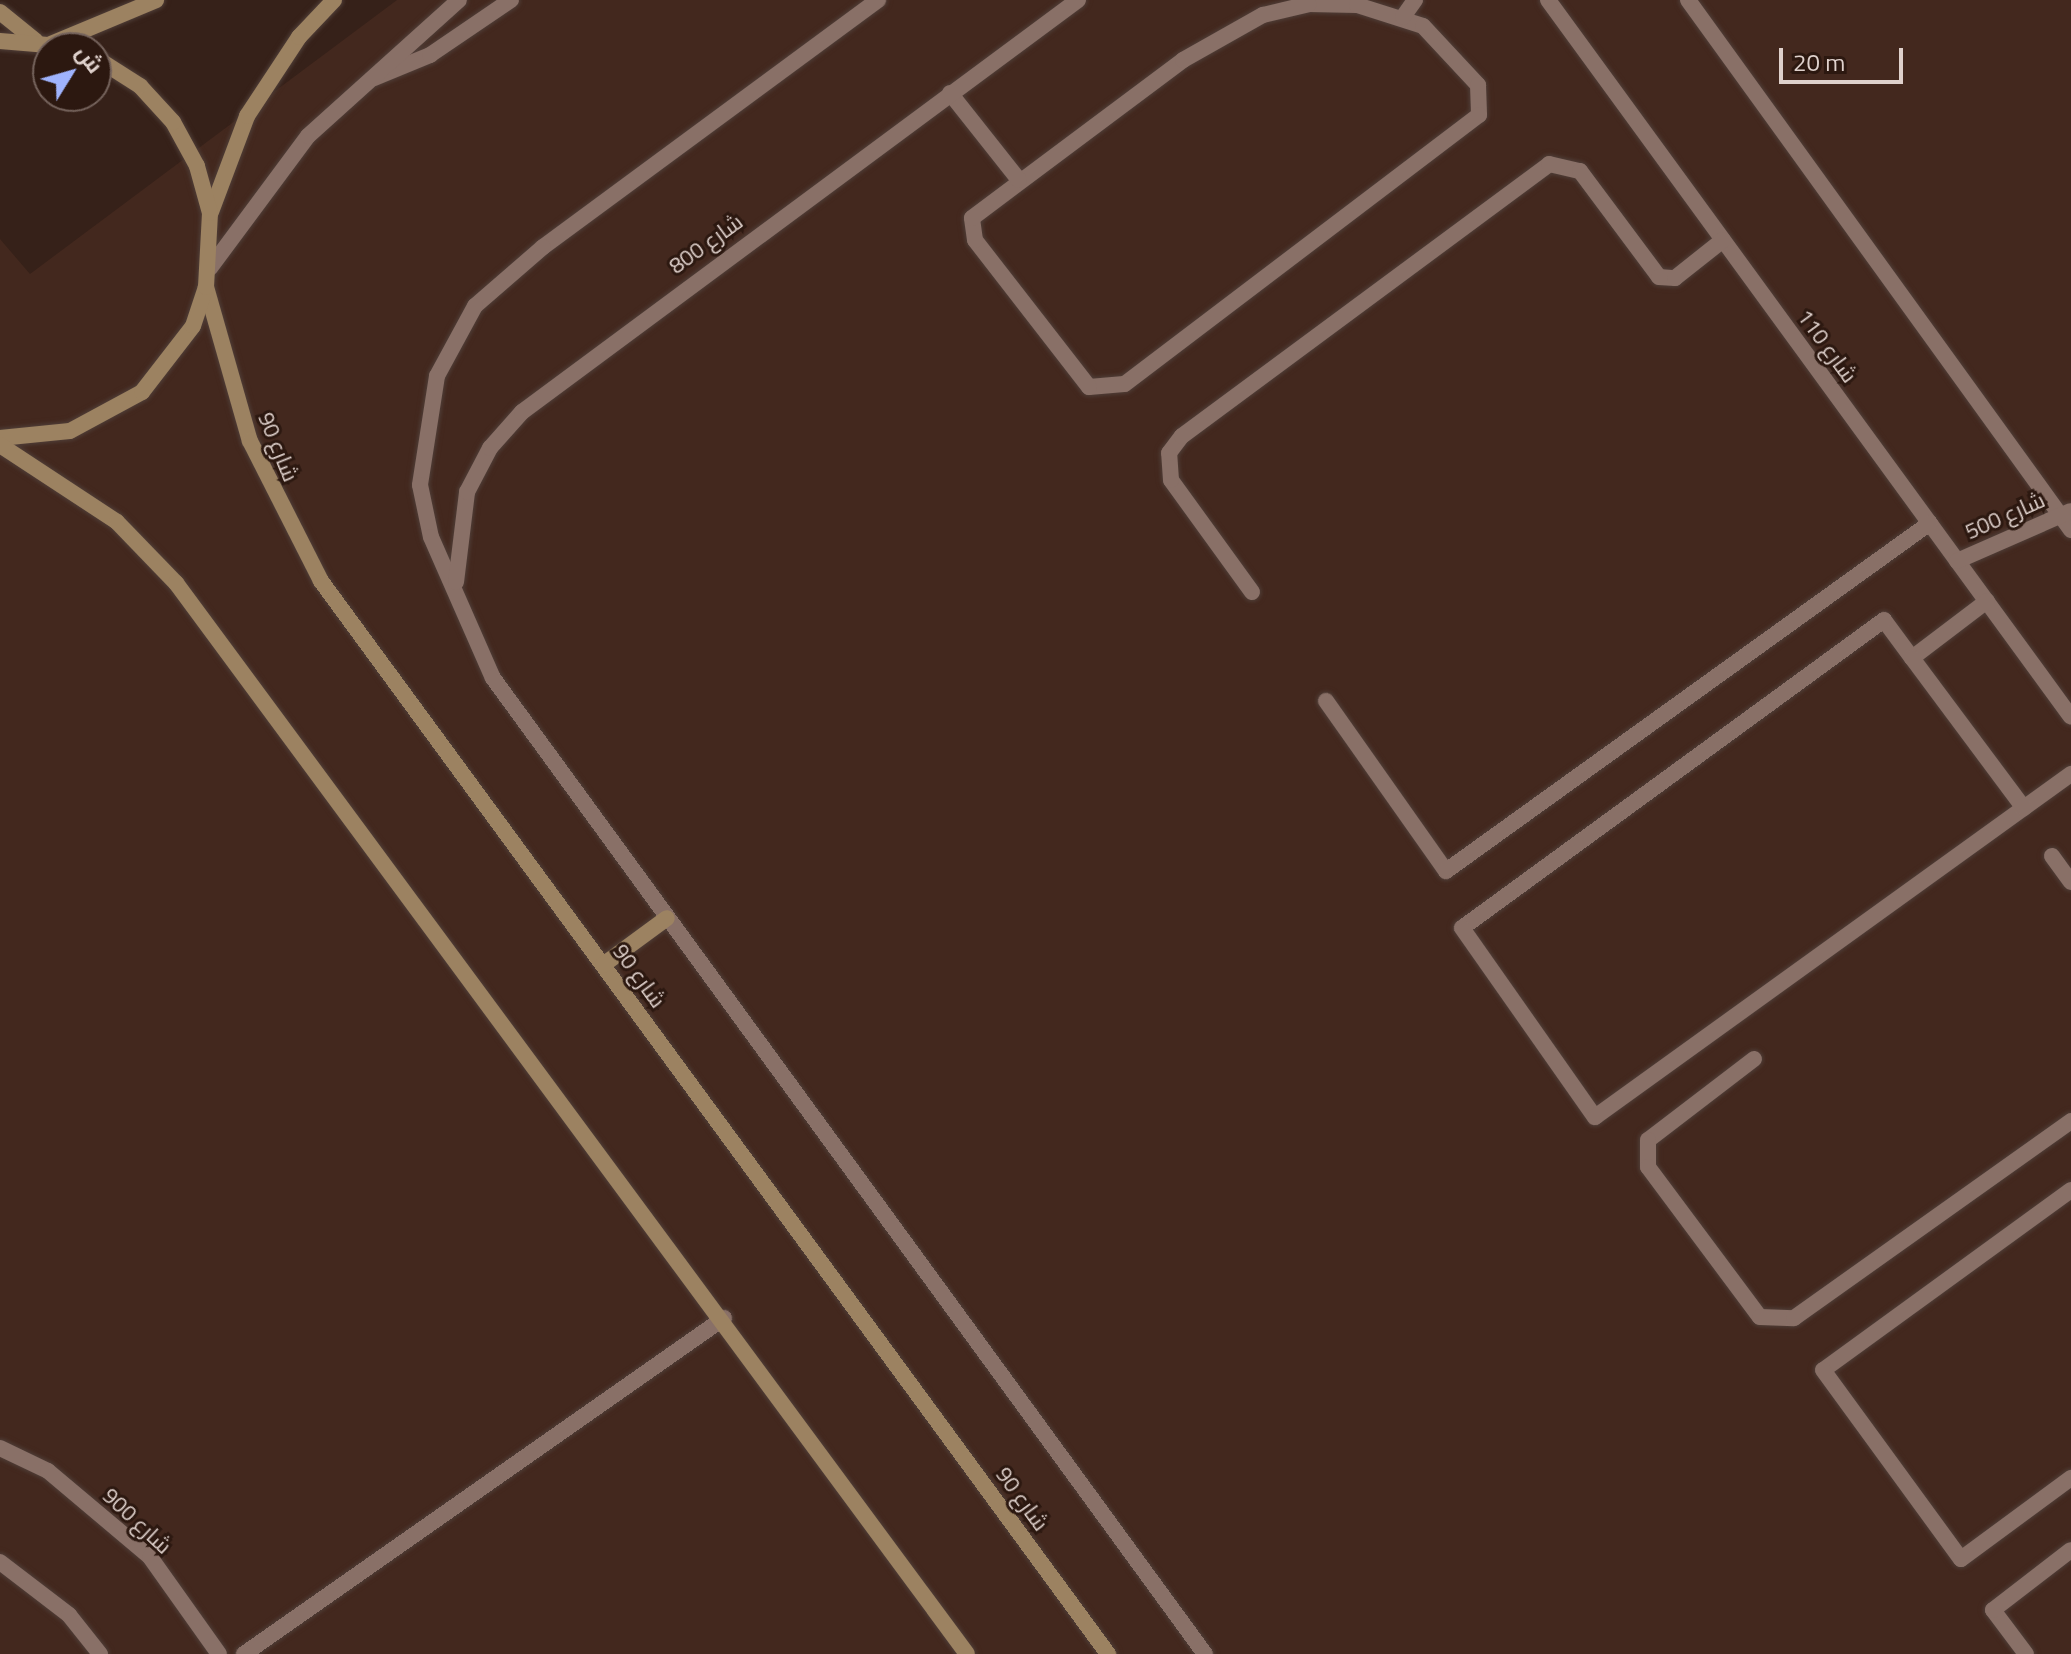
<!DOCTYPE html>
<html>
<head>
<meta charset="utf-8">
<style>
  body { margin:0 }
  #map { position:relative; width:2071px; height:1654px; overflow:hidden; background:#362119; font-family:"Titillium Web",Cairo,sans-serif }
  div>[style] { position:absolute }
  .built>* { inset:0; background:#43281e }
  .roads { filter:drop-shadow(0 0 2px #4f3e38) drop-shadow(0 0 2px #4f3e38) }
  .lane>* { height:16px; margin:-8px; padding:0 8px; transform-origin:8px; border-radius:8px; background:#897067 }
  .street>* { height:16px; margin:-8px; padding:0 8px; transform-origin:8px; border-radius:8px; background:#897067 }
  .secondary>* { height:16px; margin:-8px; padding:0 8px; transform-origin:8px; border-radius:8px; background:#9c8261 }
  span { translate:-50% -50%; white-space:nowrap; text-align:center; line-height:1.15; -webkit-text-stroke:6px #2c1810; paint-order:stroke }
  .street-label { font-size:22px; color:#dfd1cc }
  .north { position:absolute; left:32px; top:32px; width:80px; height:80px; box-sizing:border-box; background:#2c1810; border:2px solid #74625b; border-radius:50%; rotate:53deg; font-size:22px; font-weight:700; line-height:32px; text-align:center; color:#dfd1cc }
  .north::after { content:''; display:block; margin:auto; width:28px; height:36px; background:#9fb3fd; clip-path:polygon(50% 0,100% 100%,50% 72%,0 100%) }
  .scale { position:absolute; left:1779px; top:48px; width:124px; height:36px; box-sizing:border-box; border:4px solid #dfd1cc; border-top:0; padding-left:10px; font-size:24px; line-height:28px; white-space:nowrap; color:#dfd1cc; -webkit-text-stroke:6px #2c1810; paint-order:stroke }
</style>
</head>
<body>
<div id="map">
  <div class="built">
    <div style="clip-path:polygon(397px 0,2071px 0,2071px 1654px,0 1654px,0 239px,30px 274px)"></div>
  </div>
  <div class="roads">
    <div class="lane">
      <div style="left:878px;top:0;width:416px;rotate:143.6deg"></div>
      <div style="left:543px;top:247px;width:90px;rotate:139.1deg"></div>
      <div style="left:475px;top:306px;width:80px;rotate:118.5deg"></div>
      <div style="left:437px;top:376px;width:110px;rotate:98.9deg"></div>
      <div style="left:420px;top:485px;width:53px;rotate:78.1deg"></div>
      <div style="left:431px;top:537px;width:154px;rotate:66.3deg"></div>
      <div style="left:493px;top:678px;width:1208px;rotate:53.89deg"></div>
      <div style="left:1548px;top:0;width:887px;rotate:53.89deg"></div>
      <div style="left:1688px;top:0;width:654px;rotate:54.15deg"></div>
      <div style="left:1309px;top:4px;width:48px;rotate:1.2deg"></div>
      <div style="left:1357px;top:5px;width:69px;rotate:17.7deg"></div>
      <div style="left:1423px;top:26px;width:81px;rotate:47deg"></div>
      <div style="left:1478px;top:85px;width:30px;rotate:88deg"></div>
      <div style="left:1479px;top:115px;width:445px;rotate:142.8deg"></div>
      <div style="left:1124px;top:384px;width:35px;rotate:175deg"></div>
      <div style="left:1089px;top:387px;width:186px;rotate:-127.8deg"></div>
      <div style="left:975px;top:240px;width:22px;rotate:-98deg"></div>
      <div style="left:972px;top:218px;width:264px;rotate:-36.8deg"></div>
      <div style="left:1183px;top:60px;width:92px;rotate:-29.4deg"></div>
      <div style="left:1263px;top:15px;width:47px;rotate:-13.4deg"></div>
      <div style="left:1403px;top:17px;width:21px;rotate:-55deg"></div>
      <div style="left:950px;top:93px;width:111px;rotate:51.6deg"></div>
      <div style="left:1957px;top:561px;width:124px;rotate:-23.7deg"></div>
      <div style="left:456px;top:582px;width:91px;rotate:-83deg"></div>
      <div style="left:467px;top:492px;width:50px;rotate:-62.4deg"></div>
      <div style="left:490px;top:448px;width:48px;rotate:-48.4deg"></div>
      <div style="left:522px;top:412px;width:692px;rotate:-36.54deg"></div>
      <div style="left:1252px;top:592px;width:138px;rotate:-125.9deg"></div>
      <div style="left:1171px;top:480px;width:27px;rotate:-94deg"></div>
      <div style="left:1169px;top:453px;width:21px;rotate:-53deg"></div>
      <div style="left:1182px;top:436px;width:457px;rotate:-36.5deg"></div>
      <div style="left:1549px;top:164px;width:32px;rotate:13deg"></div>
      <div style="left:1580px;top:171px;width:132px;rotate:53.3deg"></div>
      <div style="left:1659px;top:277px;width:16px;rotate:4deg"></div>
      <div style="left:1675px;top:278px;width:61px;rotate:-38.4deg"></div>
      <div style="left:1987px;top:601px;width:94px;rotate:142.8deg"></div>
      <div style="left:1912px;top:658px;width:47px;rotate:-126.4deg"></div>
      <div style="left:1884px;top:620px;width:522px;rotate:143.88deg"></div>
      <div style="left:1462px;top:928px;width:231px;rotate:54.9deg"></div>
      <div style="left:1595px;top:1117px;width:587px;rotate:-35.78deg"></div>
      <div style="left:1912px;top:658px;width:187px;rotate:53.3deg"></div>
      <div style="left:1326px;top:701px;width:208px;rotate:54.8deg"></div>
      <div style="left:1446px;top:871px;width:596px;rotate:-35.72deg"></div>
      <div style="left:2052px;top:856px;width:32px;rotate:54deg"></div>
      <div style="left:1754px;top:1059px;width:133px;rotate:142.6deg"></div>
      <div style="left:1648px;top:1140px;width:27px;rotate:90deg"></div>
      <div style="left:1648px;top:1167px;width:187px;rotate:53.3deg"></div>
      <div style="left:1760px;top:1317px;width:34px;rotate:2deg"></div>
      <div style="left:1794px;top:1318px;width:340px;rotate:-35.4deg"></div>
      <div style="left:2071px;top:1190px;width:306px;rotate:144deg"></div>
      <div style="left:1823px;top:1370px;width:234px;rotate:53.9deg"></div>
      <div style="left:1961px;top:1559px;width:137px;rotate:-36.4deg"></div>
      <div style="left:0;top:1448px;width:53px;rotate:25.6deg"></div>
      <div style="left:48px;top:1471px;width:133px;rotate:40.1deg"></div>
      <div style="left:150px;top:1557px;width:119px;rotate:54.6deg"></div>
      <div style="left:0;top:1562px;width:87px;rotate:37.5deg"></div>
      <div style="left:69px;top:1615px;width:50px;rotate:51.5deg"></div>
      <div style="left:244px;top:1654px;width:586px;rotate:-34.99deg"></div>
      <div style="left:2026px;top:1654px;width:55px;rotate:-126.9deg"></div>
      <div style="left:1993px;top:1610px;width:98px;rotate:-37.6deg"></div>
    </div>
    <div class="street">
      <div style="left:374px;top:78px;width:61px;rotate:-22.3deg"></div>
      <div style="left:430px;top:55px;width:98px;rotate:-34.2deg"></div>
      <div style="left:210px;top:268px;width:164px;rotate:-53.4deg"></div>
      <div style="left:308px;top:136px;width:203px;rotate:-42deg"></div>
    </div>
    <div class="secondary">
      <div style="left:0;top:12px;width:46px;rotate:38.9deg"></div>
      <div style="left:0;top:41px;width:60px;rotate:4.8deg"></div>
      <div style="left:51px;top:44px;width:114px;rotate:-22.7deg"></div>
      <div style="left:211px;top:212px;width:103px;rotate:-69.4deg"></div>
      <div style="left:247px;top:116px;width:95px;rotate:-56.6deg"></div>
      <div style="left:299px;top:37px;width:51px;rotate:-46.6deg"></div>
      <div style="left:206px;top:287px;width:160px;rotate:74.1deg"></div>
      <div style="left:250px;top:441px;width:157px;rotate:63.1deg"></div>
      <div style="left:321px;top:581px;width:1331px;rotate:53.74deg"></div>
      <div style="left:0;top:438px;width:70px;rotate:-5.7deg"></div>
      <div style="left:70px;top:431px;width:82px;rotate:-28.4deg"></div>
      <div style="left:142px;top:392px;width:83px;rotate:-52.3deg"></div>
      <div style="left:193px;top:326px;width:41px;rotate:-71.6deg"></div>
      <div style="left:206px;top:287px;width:74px;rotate:-86.9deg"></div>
      <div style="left:210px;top:213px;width:49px;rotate:-105.5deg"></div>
      <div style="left:197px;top:166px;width:50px;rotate:-118.6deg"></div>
      <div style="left:173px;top:122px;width:49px;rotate:-132.5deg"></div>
      <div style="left:140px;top:86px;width:52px;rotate:-147.5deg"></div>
      <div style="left:0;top:445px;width:140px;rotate:33.3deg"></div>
      <div style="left:117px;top:522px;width:85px;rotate:46deg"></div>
      <div style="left:176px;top:583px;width:1331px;rotate:53.55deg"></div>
      <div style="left:603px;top:965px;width:79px;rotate:-36.3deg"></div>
    </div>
  </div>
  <div class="street-label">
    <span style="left:706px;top:244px;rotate:-36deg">شارع 800</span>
    <span style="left:1827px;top:346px;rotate:54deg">شارع 110</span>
    <span style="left:278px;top:447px;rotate:68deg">شارع 90</span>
    <span style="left:2005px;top:516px;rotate:-24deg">شارع 500</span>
    <span style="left:639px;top:976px;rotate:54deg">شارع 90</span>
    <span style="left:1022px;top:1499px;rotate:54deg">شارع 90</span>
    <span style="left:137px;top:1521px;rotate:43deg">شارع 900</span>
  </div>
  <div class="north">ش</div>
  <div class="scale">20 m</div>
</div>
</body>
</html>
